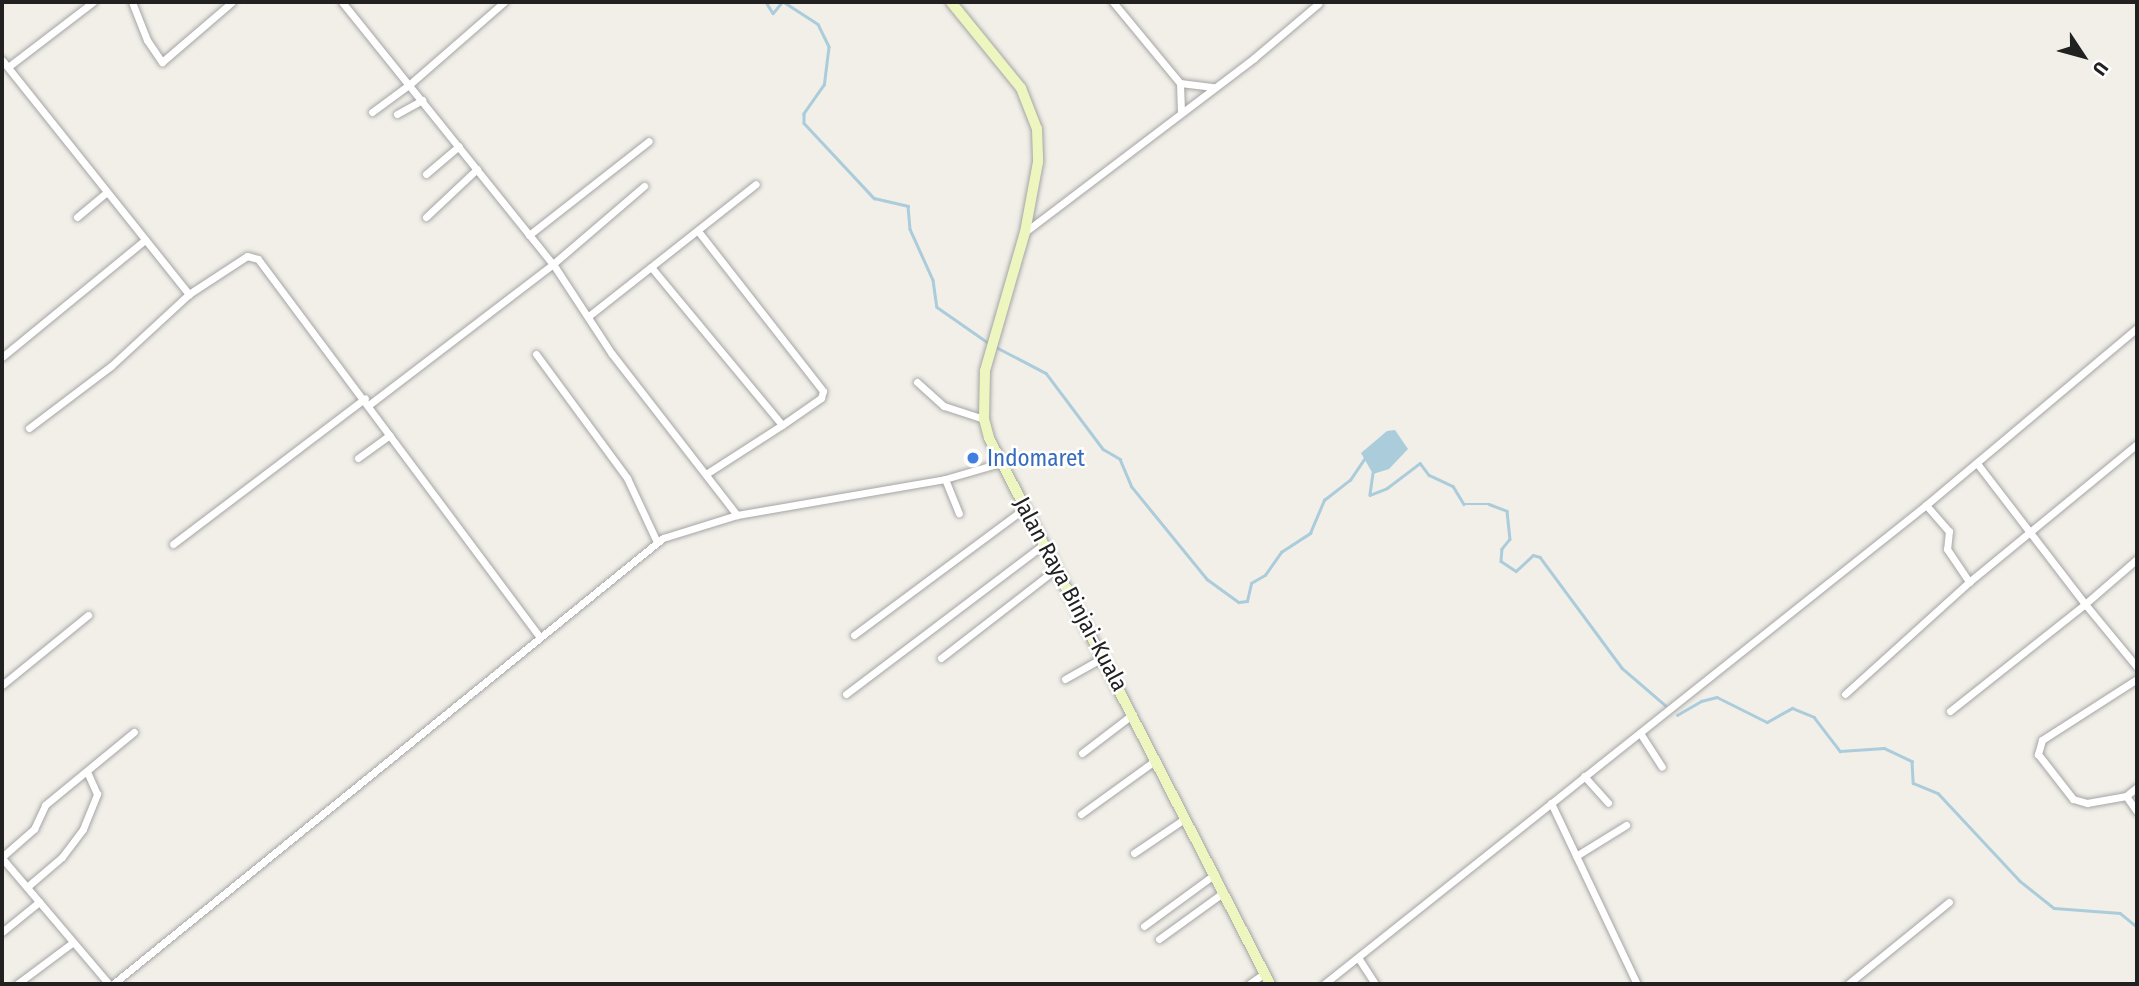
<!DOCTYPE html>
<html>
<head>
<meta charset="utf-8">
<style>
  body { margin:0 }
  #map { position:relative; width:2139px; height:986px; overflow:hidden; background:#f1efe8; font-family:"Fira Sans Condensed",sans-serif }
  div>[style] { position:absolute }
  .water>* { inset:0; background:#abccdb }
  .stream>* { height:2.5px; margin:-1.25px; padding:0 1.25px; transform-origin:1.25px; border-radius:1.25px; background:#abccdb }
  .roads { filter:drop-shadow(0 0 2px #a5a5a5) drop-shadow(0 0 2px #a5a5a5) }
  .street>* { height:7px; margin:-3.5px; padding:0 3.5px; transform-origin:3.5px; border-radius:3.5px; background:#fff }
  .secondary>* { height:10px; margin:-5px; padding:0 5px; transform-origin:5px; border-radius:5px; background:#eef6c0 }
  .dots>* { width:19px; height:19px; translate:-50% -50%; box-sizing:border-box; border:4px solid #fff; border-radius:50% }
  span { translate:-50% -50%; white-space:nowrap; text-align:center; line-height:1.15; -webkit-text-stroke:5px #fff; paint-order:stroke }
  .shop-label { font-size:23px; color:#366cbe }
  .left { translate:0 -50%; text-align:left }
  .street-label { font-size:23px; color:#212121 }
  .frame { position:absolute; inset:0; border:4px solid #212121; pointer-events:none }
  .north { position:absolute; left:2048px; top:21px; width:70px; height:70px; -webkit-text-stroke:5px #fff; paint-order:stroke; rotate:126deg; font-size:19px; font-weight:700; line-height:28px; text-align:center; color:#212121 }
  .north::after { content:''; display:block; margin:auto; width:24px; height:32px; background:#212121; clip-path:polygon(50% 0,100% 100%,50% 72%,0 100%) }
</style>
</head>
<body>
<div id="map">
  <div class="water">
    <div style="clip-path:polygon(1395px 430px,1408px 449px,1389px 469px,1373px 474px,1361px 453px,1387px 431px)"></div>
  </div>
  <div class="stream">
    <div style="left:766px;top:2px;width:13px;rotate:58deg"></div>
    <div style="left:773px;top:13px;width:14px;rotate:-51deg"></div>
    <div style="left:784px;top:2px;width:40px;rotate:32.9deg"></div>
    <div style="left:818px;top:24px;width:25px;rotate:64deg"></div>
    <div style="left:829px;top:47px;width:38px;rotate:97deg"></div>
    <div style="left:824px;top:85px;width:35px;rotate:125deg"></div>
    <div style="left:804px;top:114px;width:9px;rotate:90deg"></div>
    <div style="left:804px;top:123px;width:103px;rotate:47deg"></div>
    <div style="left:874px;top:198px;width:35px;rotate:13deg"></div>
    <div style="left:908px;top:206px;width:23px;rotate:85deg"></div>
    <div style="left:910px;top:229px;width:56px;rotate:65.7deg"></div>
    <div style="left:933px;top:280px;width:27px;rotate:82deg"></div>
    <div style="left:937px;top:307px;width:65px;rotate:34.9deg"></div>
    <div style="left:996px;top:347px;width:56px;rotate:27.5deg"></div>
    <div style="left:1046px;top:373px;width:95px;rotate:53.1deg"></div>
    <div style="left:1103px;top:449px;width:20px;rotate:30deg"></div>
    <div style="left:1120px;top:459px;width:30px;rotate:67deg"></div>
    <div style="left:1132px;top:487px;width:119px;rotate:50.8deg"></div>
    <div style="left:1207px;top:579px;width:39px;rotate:36deg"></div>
    <div style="left:1239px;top:602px;width:8px;rotate:-7deg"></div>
    <div style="left:1247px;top:601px;width:18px;rotate:-77deg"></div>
    <div style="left:1251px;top:583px;width:16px;rotate:-30deg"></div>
    <div style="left:1265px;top:575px;width:28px;rotate:-55deg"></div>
    <div style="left:1281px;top:552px;width:35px;rotate:-33deg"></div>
    <div style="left:1310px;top:533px;width:36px;rotate:-67deg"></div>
    <div style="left:1324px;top:500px;width:33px;rotate:-38deg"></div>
    <div style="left:1350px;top:480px;width:27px;rotate:-56deg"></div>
    <div style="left:1373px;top:473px;width:22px;rotate:98deg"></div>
    <div style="left:1370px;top:495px;width:18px;rotate:-22deg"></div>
    <div style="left:1387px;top:488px;width:41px;rotate:-37.1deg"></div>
    <div style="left:1420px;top:463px;width:15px;rotate:53deg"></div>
    <div style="left:1429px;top:475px;width:26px;rotate:25deg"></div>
    <div style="left:1453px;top:486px;width:21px;rotate:59deg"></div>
    <div style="left:1464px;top:504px;width:25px"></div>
    <div style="left:1489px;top:504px;width:19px;rotate:21deg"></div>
    <div style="left:1507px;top:511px;width:28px;rotate:84deg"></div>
    <div style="left:1510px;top:539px;width:13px;rotate:129deg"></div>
    <div style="left:1502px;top:549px;width:12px;rotate:95deg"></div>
    <div style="left:1501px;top:561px;width:18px;rotate:34deg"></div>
    <div style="left:1516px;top:571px;width:23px;rotate:-43deg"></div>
    <div style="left:1533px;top:555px;width:7px;rotate:16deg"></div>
    <div style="left:1540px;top:557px;width:138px;rotate:53.5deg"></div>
    <div style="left:1622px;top:668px;width:57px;rotate:40.7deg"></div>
    <div style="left:1677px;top:715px;width:28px;rotate:-30deg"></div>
    <div style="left:1701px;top:701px;width:16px;rotate:-14deg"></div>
    <div style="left:1717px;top:697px;width:56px;rotate:26.6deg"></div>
    <div style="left:1767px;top:722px;width:29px;rotate:-29deg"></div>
    <div style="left:1792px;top:708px;width:24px;rotate:22deg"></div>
    <div style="left:1814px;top:717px;width:43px;rotate:52.6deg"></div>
    <div style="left:1840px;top:751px;width:44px;rotate:-3.9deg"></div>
    <div style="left:1884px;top:748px;width:31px;rotate:25deg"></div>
    <div style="left:1912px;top:761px;width:22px;rotate:87deg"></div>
    <div style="left:1913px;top:783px;width:27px;rotate:22deg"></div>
    <div style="left:1938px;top:793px;width:120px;rotate:47deg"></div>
    <div style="left:2020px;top:881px;width:43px;rotate:38.5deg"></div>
    <div style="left:2054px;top:908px;width:66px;rotate:4.3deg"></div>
    <div style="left:2120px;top:913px;width:22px;rotate:39deg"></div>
  </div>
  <div class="roads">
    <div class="street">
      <div style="left:132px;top:2px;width:41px;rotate:68.5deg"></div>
      <div style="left:147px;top:40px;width:27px;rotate:56deg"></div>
      <div style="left:162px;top:62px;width:92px;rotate:-40.6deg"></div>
      <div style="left:342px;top:2px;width:336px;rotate:51.2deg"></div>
      <div style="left:553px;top:264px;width:108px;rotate:56.8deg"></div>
      <div style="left:612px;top:354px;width:204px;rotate:52.2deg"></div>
      <div style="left:1113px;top:2px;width:105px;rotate:50.4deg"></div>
      <div style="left:1180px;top:83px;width:29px;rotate:88deg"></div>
      <div style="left:2px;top:60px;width:300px;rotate:51.4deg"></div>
      <div style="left:189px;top:294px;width:69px;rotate:-33.2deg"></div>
      <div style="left:247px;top:256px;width:11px;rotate:15deg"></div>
      <div style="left:258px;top:259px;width:470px;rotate:53.3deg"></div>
      <div style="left:8px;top:67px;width:107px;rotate:-37.4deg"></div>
      <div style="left:1180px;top:83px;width:34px;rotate:7deg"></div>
      <div style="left:372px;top:112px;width:47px;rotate:-36.4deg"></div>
      <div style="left:410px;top:84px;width:125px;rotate:-41.1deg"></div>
      <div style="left:397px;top:114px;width:29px;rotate:-29deg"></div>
      <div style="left:426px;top:174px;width:43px;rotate:-40.3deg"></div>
      <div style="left:77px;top:217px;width:38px;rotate:-40deg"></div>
      <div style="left:426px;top:217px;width:70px;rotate:-43.3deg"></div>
      <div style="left:698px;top:231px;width:203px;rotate:52deg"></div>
      <div style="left:823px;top:391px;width:7px;rotate:106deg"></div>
      <div style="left:821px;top:398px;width:47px;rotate:145.3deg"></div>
      <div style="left:1025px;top:232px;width:288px;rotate:-37.2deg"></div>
      <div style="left:1254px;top:58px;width:84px;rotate:-40.2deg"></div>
      <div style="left:529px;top:235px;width:152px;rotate:-38.1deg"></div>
      <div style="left:651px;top:267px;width:205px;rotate:50.3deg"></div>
      <div style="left:782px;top:425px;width:90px;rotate:147.2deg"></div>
      <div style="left:590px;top:315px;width:211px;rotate:-38.3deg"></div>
      <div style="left:536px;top:354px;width:154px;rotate:53.7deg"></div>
      <div style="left:627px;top:478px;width:71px;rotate:64.9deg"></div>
      <div style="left:2px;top:357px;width:185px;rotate:-39.3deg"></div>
      <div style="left:917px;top:382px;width:36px;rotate:42deg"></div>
      <div style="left:944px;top:406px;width:42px;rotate:18deg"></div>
      <div style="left:370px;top:404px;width:230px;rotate:-37.4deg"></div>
      <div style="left:553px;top:264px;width:120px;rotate:-40.6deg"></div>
      <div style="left:29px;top:428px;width:103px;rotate:-37.1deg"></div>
      <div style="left:111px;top:366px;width:106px;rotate:-42.7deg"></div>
      <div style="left:358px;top:458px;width:39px;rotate:-36deg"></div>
      <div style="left:945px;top:479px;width:37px;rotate:68deg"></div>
      <div style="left:1926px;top:505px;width:35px;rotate:49deg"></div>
      <div style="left:1949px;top:531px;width:18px;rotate:96deg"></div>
      <div style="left:1947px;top:549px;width:40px;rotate:56deg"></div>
      <div style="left:173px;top:544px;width:241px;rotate:-37.2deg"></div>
      <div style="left:2137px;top:559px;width:69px;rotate:139.1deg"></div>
      <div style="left:2085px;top:604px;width:82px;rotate:50.5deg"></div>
      <div style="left:854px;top:635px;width:213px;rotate:-36.6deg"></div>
      <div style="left:941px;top:658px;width:147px;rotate:-37.8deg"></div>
      <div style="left:1065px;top:679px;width:45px;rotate:-29.4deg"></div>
      <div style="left:2137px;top:679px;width:113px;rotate:147.3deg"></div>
      <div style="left:2042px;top:740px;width:15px;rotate:106deg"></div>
      <div style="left:2038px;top:754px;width:57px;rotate:52.1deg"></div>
      <div style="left:2073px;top:799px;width:15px;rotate:16deg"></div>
      <div style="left:2087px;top:803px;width:40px;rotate:-10deg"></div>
      <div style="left:2126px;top:796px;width:19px;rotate:55deg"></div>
      <div style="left:2px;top:685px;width:111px;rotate:-39.1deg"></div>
      <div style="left:846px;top:694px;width:248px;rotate:-37.1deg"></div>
      <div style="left:1845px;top:694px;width:167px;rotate:-42.1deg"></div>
      <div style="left:1969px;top:582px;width:217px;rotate:-39.4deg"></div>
      <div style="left:1950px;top:711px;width:172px;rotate:-38.4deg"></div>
      <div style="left:2085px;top:604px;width:178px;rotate:-127.5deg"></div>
      <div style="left:1640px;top:733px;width:40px;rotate:57.1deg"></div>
      <div style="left:1082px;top:753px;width:64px;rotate:-37.4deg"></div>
      <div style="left:1584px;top:776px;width:36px;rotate:48deg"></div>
      <div style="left:2126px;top:796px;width:14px;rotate:-39deg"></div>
      <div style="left:1551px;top:803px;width:200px;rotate:64.6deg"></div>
      <div style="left:1081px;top:814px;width:92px;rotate:-35.8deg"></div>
      <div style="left:1134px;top:853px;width:60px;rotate:-34.2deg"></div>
      <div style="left:1576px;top:856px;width:59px;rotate:-31.8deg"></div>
      <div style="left:2px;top:857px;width:43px;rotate:-41.2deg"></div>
      <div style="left:34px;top:829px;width:26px;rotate:-65deg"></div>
      <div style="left:45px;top:805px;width:115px;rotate:-39.4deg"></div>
      <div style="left:2px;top:858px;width:165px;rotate:49.7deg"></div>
      <div style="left:27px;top:887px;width:46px;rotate:-40.6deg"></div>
      <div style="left:62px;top:857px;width:35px;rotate:-53deg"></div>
      <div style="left:83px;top:829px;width:38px;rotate:-68deg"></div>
      <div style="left:97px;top:794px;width:24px;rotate:-114deg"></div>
      <div style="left:1144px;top:926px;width:88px;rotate:-36.2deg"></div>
      <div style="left:2px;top:932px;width:48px;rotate:-39deg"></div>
      <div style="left:1159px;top:939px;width:80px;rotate:-35.9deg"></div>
      <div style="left:1359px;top:959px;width:30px;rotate:57deg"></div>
      <div style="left:17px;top:984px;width:69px;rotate:-36.7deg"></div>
      <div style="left:113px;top:984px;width:708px;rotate:-39.04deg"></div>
      <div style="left:663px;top:538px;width:77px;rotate:-17.3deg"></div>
      <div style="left:737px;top:515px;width:211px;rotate:-9.8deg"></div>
      <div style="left:945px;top:479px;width:57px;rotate:-16.2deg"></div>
      <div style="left:1249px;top:984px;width:19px;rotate:-35deg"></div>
      <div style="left:1324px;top:984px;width:769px;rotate:-38.51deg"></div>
      <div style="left:1926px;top:505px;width:275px;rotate:-40deg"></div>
      <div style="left:1848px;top:984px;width:130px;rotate:-39.1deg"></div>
    </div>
    <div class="secondary">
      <div style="left:951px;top:2px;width:111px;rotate:50.9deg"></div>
      <div style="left:1021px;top:88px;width:44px;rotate:68.7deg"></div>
      <div style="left:1037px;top:129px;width:33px;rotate:88deg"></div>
      <div style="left:1038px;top:162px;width:71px;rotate:100.5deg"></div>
      <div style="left:1025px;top:232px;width:145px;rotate:106.1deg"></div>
      <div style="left:985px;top:371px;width:48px;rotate:91.2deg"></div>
      <div style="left:984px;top:419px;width:20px;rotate:75deg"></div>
      <div style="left:989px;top:438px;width:614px;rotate:62.77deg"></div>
    </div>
  </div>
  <div class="dots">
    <div style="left:973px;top:458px;background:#3f7fe0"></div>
  </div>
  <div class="shop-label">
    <span class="left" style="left:987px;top:458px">Indomaret</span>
  </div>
  <div class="street-label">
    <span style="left:1071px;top:594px;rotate:62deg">Jalan Raya Binjai-Kuala</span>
  </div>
  <div class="frame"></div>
  <div class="north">U</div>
</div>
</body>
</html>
